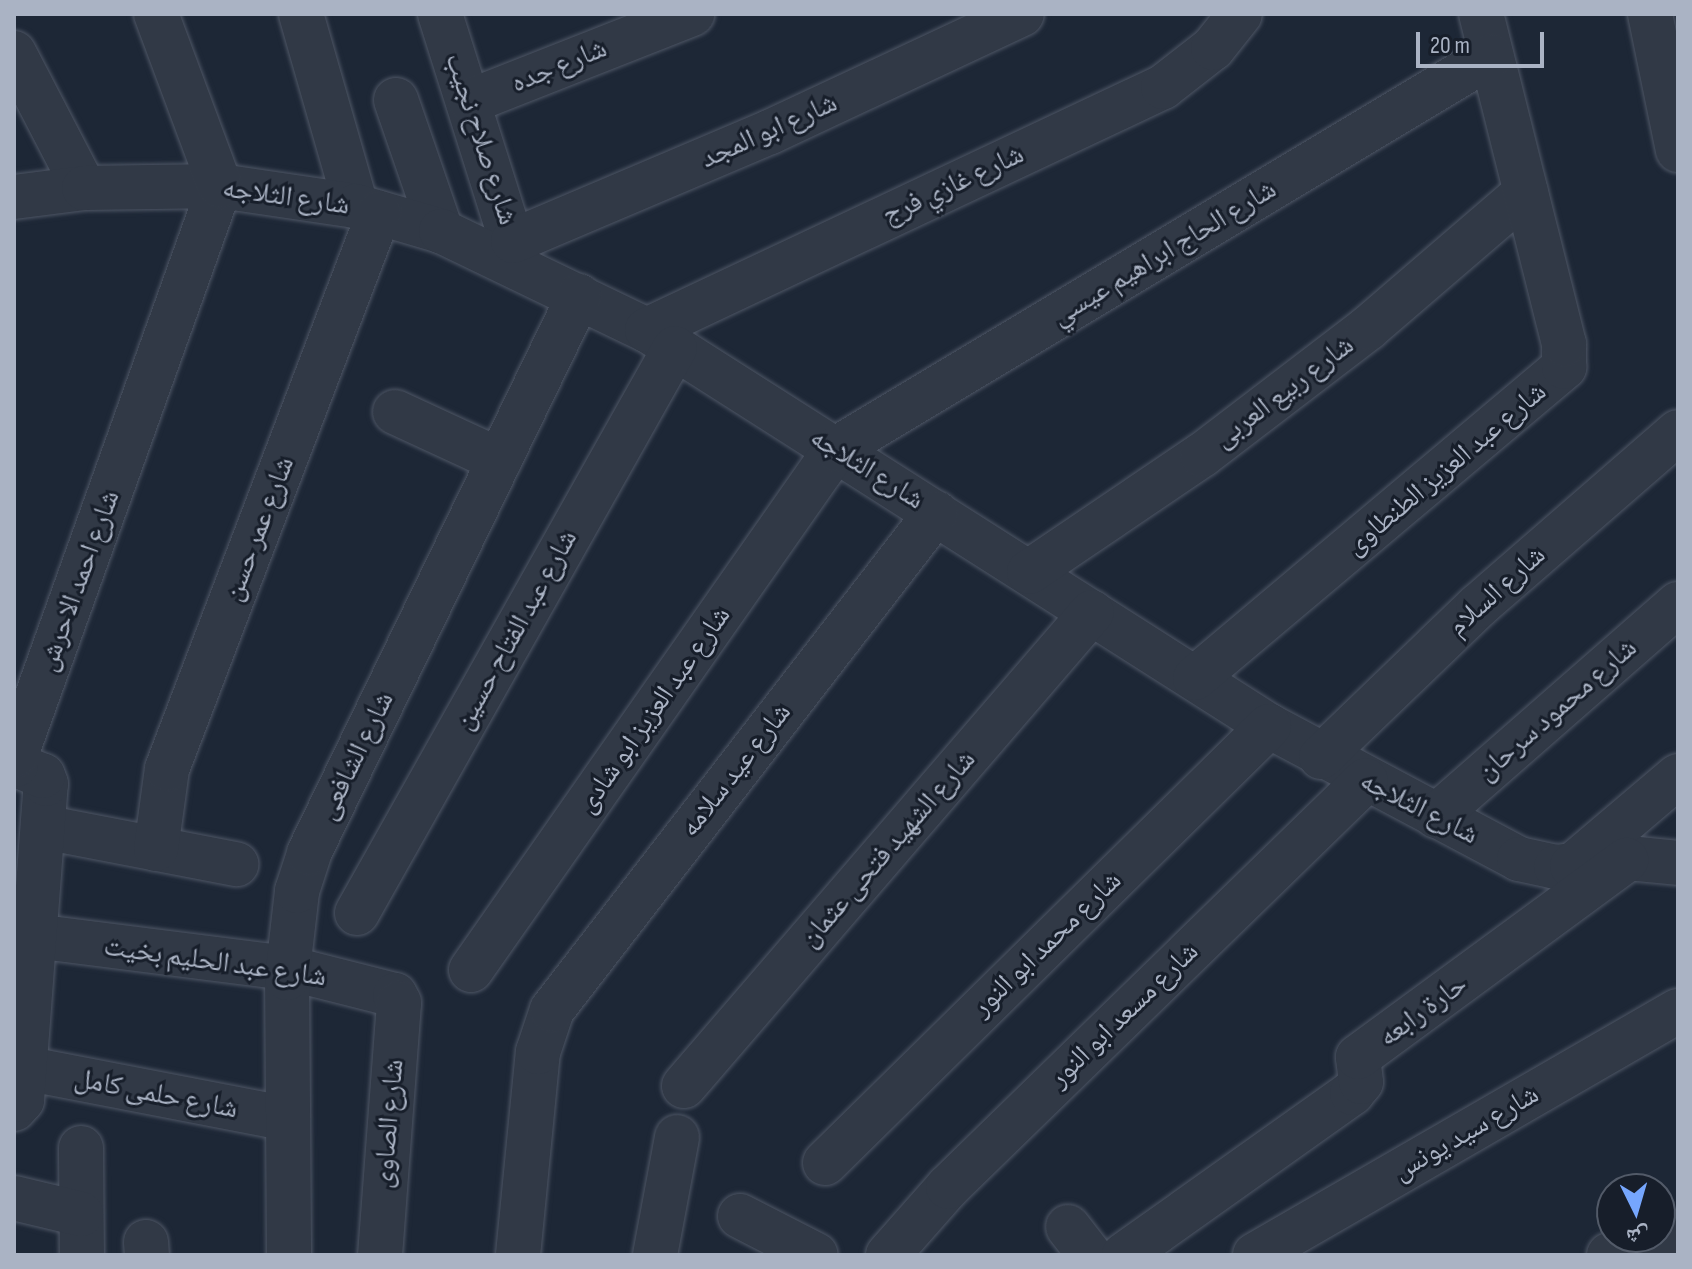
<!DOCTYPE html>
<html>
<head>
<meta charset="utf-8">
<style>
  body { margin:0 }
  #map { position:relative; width:1692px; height:1269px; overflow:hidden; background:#1d2736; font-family:"Sofia Sans Condensed","Noto Naskh Arabic",sans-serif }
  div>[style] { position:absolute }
  .roads { filter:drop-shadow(0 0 2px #4e5665) drop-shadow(0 0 2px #4e5665) }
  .minor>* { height:44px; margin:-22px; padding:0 22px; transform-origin:22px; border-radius:22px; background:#313946 }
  span { translate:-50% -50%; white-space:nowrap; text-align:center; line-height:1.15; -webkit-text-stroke:6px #171e2a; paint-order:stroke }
  .street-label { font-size:28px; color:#aab3c4 }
  .frame { position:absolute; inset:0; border:16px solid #aab3c4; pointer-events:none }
  .north { position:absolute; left:1596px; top:1173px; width:80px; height:80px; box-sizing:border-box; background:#171e2a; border:2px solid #525a68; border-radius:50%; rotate:175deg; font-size:22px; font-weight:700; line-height:32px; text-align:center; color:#aab3c4 }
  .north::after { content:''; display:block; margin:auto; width:28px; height:36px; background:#76a6fd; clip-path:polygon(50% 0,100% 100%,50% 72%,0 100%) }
  .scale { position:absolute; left:1416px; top:32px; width:128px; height:36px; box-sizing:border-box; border:4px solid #aab3c4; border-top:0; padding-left:10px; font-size:24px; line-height:28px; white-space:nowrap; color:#aab3c4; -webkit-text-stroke:6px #171e2a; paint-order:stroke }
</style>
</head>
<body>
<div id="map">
  <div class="roads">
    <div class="minor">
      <div style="left:301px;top:14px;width:200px;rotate:74deg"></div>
      <div style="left:440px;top:14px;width:263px;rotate:72.5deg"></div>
      <div style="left:1650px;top:14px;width:139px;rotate:78.4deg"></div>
      <div style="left:14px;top:53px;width:152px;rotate:62.6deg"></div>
      <div style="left:396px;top:100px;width:139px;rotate:71deg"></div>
      <div style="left:471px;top:101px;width:238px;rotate:-21.5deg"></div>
      <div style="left:14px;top:197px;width:71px;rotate:-7.3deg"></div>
      <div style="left:84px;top:188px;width:136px;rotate:-0.8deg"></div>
      <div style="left:220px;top:186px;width:137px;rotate:8.4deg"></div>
      <div style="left:356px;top:206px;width:89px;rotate:16.4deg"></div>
      <div style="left:441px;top:231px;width:229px;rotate:25.7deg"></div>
      <div style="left:647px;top:330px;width:737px;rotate:32.48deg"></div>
      <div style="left:1269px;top:726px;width:283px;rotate:28deg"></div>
      <div style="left:1519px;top:859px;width:38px;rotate:12deg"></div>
      <div style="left:1556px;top:867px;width:73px;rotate:-7.1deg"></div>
      <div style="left:1628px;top:858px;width:50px;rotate:5.7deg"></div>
      <div style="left:513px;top:241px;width:279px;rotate:-23deg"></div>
      <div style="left:770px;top:132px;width:278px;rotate:-25.1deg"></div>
      <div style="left:647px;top:330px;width:570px;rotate:-25.22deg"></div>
      <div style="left:1163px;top:87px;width:63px;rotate:-38deg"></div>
      <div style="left:1213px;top:48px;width:43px;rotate:-51.5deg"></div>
      <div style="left:395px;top:412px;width:115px;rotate:24.8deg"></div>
      <div style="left:1029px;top:572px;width:209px;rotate:-34.1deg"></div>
      <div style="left:1202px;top:455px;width:209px;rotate:-37.4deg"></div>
      <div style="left:1368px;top:328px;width:208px;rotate:-40.7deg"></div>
      <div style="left:1195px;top:678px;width:483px;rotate:-40.1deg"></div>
      <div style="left:1564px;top:367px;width:23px;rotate:-90deg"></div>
      <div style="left:1564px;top:344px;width:340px;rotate:-104.1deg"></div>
      <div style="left:1321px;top:757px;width:218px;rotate:-43.9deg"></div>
      <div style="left:1478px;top:606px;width:265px;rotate:-41deg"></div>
      <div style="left:1436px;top:816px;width:322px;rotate:-41.2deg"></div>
      <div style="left:43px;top:827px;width:197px;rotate:10.9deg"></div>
      <div style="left:156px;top:849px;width:81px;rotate:-82.2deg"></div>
      <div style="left:167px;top:769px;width:595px;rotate:-69.13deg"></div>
      <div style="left:1572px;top:866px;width:139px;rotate:-40.3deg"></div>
      <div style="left:357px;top:913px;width:648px;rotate:-60.63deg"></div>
      <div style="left:34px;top:936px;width:256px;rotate:7.2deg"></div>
      <div style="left:288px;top:968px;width:110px;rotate:14.2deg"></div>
      <div style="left:395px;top:995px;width:9px;rotate:63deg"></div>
      <div style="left:399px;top:1003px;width:253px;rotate:94.3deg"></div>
      <div style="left:471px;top:970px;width:636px;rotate:-54.99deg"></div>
      <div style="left:836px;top:449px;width:764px;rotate:-30.96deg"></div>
      <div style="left:24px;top:1068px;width:269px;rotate:10.9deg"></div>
      <div style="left:684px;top:1086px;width:625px;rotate:-49.28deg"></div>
      <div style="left:14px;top:1109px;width:12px;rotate:-48deg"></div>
      <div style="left:22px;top:1100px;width:317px;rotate:-85.7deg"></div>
      <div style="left:46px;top:784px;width:9px;rotate:-111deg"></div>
      <div style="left:43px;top:776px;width:29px;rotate:-158deg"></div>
      <div style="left:16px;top:765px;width:10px;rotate:-90deg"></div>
      <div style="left:16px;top:755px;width:604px;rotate:-70.28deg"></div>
      <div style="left:220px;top:186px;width:184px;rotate:-110.4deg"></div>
      <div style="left:81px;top:1148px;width:107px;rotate:89.5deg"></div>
      <div style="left:825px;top:1163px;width:623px;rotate:-44.54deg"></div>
      <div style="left:14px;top:1198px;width:69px;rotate:13.4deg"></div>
      <div style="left:740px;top:1216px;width:85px;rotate:27.2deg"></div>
      <div style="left:1068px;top:1227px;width:36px;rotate:52deg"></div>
      <div style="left:146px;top:1242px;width:13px;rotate:86deg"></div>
      <div style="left:289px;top:1255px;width:277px;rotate:-90.4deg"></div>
      <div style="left:287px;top:978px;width:88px;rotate:-83.4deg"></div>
      <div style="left:297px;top:891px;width:40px;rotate:-72deg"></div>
      <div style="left:309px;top:853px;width:619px;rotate:-64.14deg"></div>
      <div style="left:518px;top:1255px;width:204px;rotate:-84.4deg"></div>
      <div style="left:538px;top:1052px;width:44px;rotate:-71.6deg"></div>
      <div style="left:552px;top:1010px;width:628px;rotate:-52.31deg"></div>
      <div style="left:655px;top:1255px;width:120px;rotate:-79.4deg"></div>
      <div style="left:888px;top:1255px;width:91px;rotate:-48.6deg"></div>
      <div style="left:948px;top:1187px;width:583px;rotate:-44.24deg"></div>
      <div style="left:1124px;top:1255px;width:280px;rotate:-35.4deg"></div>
      <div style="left:1352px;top:1093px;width:14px;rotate:-51deg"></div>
      <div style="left:1361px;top:1082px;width:25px;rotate:-97deg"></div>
      <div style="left:1358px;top:1057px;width:333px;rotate:-36.3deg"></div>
      <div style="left:1255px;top:1255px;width:488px;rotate:-30deg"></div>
      <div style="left:1609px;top:1255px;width:72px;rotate:-17.7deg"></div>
    </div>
  </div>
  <div class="street-label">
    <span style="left:559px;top:66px;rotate:-22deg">شارع جده</span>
    <span style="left:769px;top:131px;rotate:-24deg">شارع ابو المجد</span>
    <span style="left:481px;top:139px;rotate:72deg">شارع صلاح نجيب</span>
    <span style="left:953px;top:185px;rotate:-25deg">شارع غازي فرج</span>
    <span style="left:286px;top:197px;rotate:8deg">شارع الثلاجه</span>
    <span style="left:1164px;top:253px;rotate:-31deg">شارع الحاج ابراهيم عيسي</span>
    <span style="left:1284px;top:392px;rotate:-37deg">شارع ربيع العربى</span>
    <span style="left:867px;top:469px;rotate:32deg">شارع الثلاجه</span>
    <span style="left:1446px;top:469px;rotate:-40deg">شارع عبد العزيز الطنطاوى</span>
    <span style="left:259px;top:529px;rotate:-69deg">شارع عمر حسن</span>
    <span style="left:79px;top:581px;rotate:-70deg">شارع احمد الاحرش</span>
    <span style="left:1497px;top:591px;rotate:-42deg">شارع السلام</span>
    <span style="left:516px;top:630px;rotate:-61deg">شارع عبد الفتاح حسين</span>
    <span style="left:654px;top:710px;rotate:-55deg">شارع عبد العزيز ابو شادى</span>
    <span style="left:1557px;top:710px;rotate:-41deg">شارع محمود سرحان</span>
    <span style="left:356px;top:756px;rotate:-64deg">شارع الشافعى</span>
    <span style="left:736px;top:770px;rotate:-52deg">شارع عيد سلامه</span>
    <span style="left:1419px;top:808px;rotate:27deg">شارع الثلاجه</span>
    <span style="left:888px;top:849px;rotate:-49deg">شارع الشهيد فتحى عثمان</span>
    <span style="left:1047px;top:944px;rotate:-44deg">شارع محمد ابو النور</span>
    <span style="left:215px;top:962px;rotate:8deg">شارع عبد الحليم بخيت</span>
    <span style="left:1423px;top:1011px;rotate:-36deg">حارة رابعه</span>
    <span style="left:1124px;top:1015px;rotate:-44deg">شارع مسعد ابو النور</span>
    <span style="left:156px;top:1094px;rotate:11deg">شارع حلمى كامل</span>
    <span style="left:389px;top:1124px;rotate:-85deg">شارع الصاوى</span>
    <span style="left:1466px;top:1133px;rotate:-30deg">شارع سيد يونس</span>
  </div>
  <div class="frame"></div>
  <div class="north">ش</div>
  <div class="scale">20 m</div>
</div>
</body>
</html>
